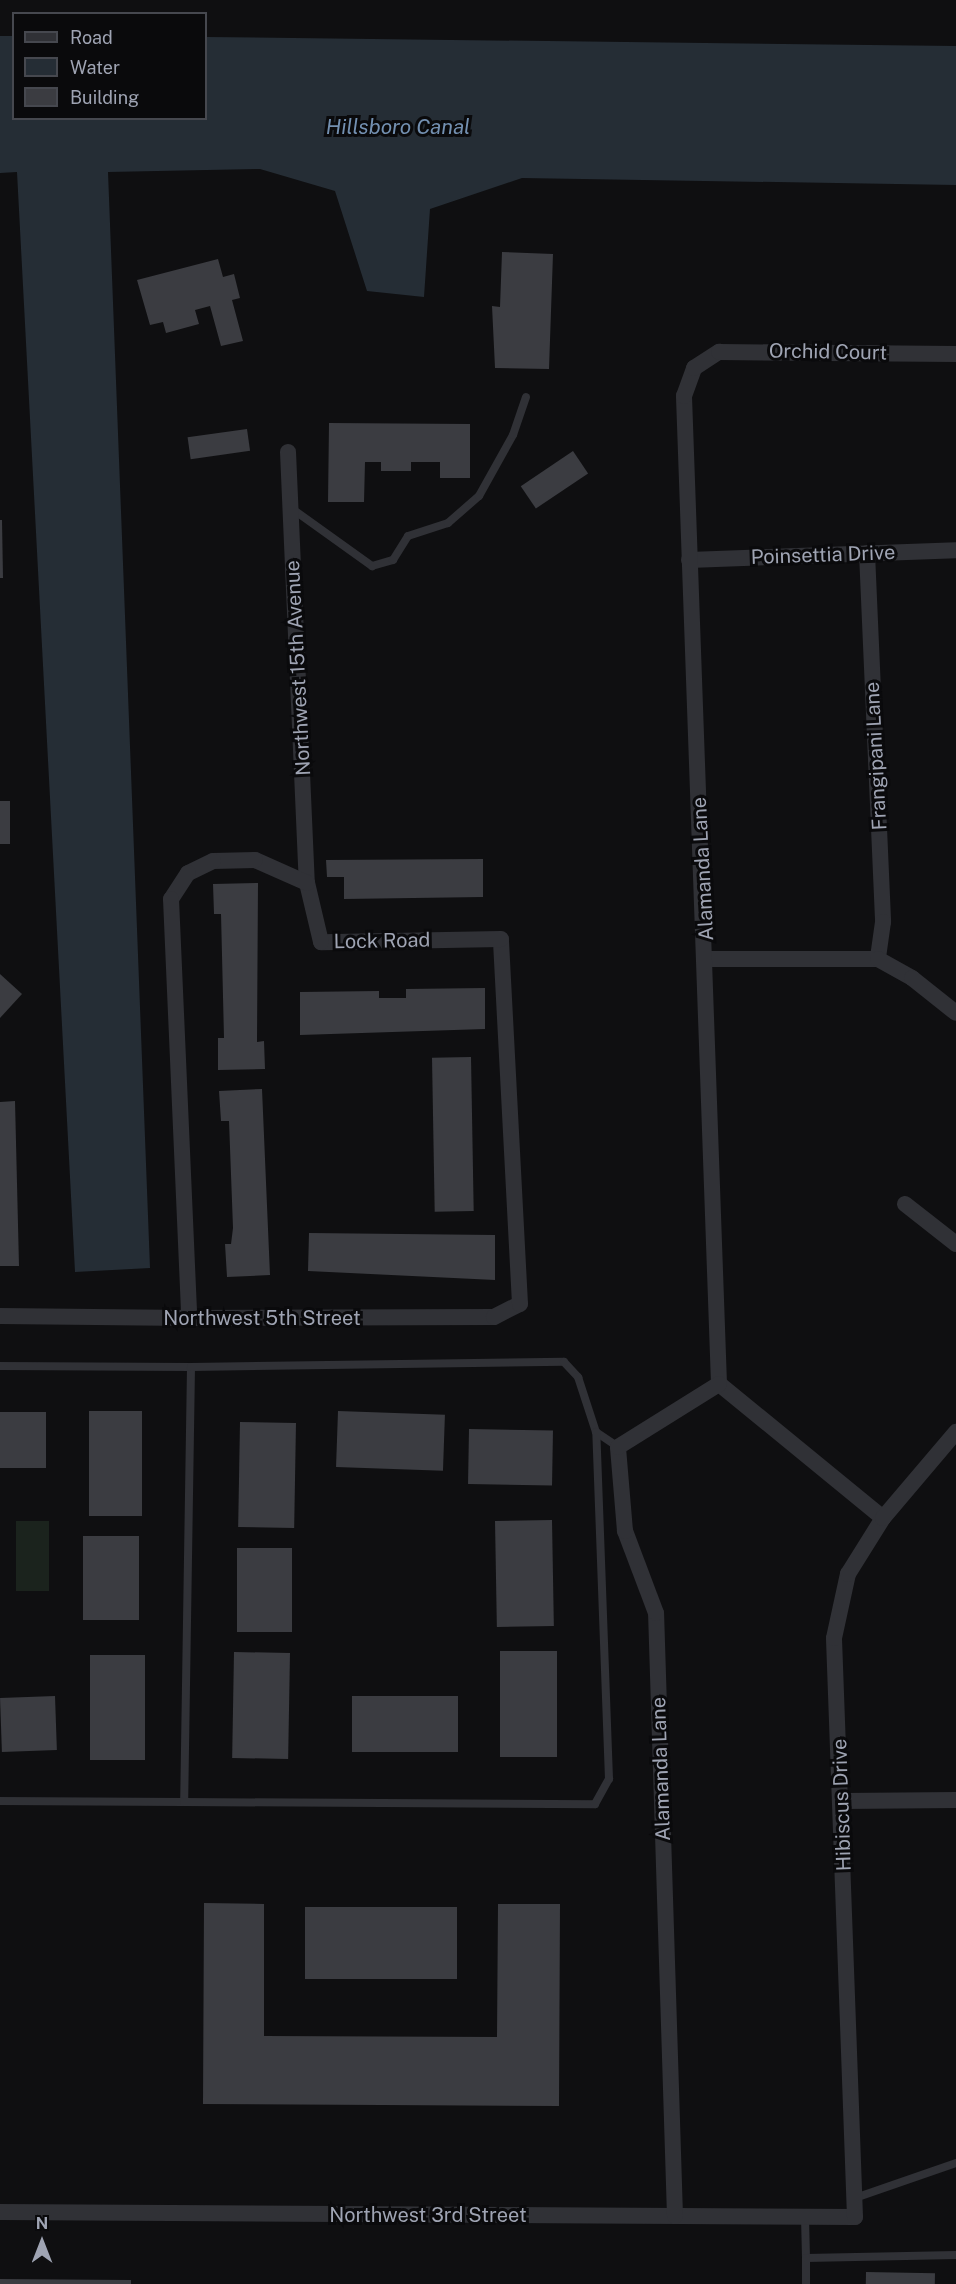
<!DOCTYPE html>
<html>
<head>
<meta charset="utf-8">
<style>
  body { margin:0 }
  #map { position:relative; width:956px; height:2284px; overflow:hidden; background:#0f0f11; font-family:"Public Sans",sans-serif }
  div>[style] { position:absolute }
  .green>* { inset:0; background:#1b231d; transform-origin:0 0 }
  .water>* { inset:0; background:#252d35 }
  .building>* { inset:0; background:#3b3c41; transform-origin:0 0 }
  .service>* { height:8px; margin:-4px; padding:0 4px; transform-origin:4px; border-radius:4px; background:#303136 }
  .minor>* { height:16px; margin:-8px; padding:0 8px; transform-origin:8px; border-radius:8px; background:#303136 }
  span { translate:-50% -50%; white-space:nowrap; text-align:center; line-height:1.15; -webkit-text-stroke:6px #0a0a0c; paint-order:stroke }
  .street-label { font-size:20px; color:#9fa4b3 }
  .water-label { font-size:21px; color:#7390b1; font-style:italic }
  .legend { position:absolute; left:12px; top:12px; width:195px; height:108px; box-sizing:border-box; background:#0a0a0c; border:2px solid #46484f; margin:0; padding:8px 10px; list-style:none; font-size:18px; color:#9fa4b3 }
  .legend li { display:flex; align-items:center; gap:12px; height:30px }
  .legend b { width:30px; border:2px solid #46484f }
  .north { position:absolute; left:12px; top:2212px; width:60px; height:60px; -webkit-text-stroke:4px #0a0a0c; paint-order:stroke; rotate:0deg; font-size:16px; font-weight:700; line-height:24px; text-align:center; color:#9fa4b3 }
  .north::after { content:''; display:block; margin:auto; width:21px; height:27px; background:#9fa4b3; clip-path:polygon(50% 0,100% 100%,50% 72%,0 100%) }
</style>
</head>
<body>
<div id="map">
  <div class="green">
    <div style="left:16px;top:1521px;width:33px;height:70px"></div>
  </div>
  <div class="water">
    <div style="clip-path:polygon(0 36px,13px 36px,14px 118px,206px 118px,206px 37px,956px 46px,956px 185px,522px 178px,430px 209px,424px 297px,367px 291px,335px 191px,260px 169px,108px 172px,150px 1268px,75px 1272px,17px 172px,0 173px)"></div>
  </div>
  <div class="building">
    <div style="clip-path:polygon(502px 252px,553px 254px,549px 369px,495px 368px,492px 306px,500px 307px)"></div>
    <div style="clip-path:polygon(218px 259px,223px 277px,234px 274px,240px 298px,232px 300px,243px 341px,221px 346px,210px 306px,195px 310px,199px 324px,166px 333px,163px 322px,150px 325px,137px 280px)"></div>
    <div style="clip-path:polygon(329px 423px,470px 424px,470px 478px,440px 478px,440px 462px,411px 462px,411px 471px,381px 471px,381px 462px,365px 462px,364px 502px,328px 502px)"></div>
    <div style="left:247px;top:429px;width:22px;height:60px;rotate:82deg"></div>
    <div style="left:573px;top:451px;width:27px;height:63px;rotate:56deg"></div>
    <div style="clip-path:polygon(0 520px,2px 520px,3px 578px,0 578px)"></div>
    <div style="left:0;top:801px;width:10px;height:43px"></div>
    <div style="clip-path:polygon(483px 859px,483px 897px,344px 899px,344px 877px,327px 877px,326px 860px)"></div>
    <div style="clip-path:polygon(258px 883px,257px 1042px,264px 1041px,265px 1069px,218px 1070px,218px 1038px,224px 1038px,221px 914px,214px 914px,213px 884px)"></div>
    <div style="clip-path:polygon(0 974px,22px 994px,0 1018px)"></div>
    <div style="clip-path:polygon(485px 988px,485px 1029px,300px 1035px,300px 992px,379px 991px,379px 998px,406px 998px,406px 989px)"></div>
    <div style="left:471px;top:1057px;width:154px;height:39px;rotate:89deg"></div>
    <div style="clip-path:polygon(262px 1089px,270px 1275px,227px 1277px,225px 1244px,231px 1244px,233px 1228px,229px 1121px,221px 1121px,219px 1091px)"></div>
    <div style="clip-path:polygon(15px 1101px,19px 1266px,0 1266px,0 1102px)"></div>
    <div style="clip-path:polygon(309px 1233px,495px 1235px,495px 1280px,308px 1271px)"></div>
    <div style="left:89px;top:1411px;width:53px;height:105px"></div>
    <div style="left:338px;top:1411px;width:107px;height:56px;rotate:2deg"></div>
    <div style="left:0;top:1412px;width:46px;height:56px"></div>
    <div style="left:240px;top:1422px;width:56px;height:105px;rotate:1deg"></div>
    <div style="left:469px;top:1429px;width:84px;height:55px;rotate:1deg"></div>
    <div style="left:552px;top:1520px;width:106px;height:57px;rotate:89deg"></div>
    <div style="left:139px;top:1536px;width:84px;height:56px;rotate:90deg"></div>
    <div style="left:237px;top:1548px;width:55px;height:84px"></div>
    <div style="left:500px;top:1651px;width:57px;height:106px"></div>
    <div style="left:234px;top:1652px;width:56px;height:106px;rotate:1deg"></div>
    <div style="left:90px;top:1655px;width:55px;height:105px"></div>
    <div style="left:55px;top:1696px;width:54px;height:55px;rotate:88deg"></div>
    <div style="left:458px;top:1696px;width:56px;height:106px;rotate:90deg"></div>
    <div style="clip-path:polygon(204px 1903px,264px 1904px,264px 2036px,497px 2037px,498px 1904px,560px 1904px,559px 2106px,203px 2104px)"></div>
    <div style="left:305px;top:1907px;width:152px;height:72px"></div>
    <div style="left:866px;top:2272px;width:69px;height:12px;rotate:1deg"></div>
    <div style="clip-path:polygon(0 2279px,131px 2280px,131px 2284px,0 2284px)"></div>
  </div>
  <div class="service">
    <div style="left:291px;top:508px;width:100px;rotate:35.6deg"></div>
    <div style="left:372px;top:566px;width:22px;rotate:-16deg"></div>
    <div style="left:393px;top:560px;width:28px;rotate:-58deg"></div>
    <div style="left:408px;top:536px;width:42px;rotate:-18deg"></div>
    <div style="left:448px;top:523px;width:41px;rotate:-41.1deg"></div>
    <div style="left:479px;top:496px;width:70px;rotate:-60.9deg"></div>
    <div style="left:513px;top:435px;width:40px;rotate:-71.1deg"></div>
    <div style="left:0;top:1366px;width:191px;rotate:0.3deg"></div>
    <div style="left:191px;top:1367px;width:435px;rotate:90.9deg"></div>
    <div style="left:184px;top:1802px;width:184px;rotate:-179.7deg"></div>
    <div style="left:191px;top:1367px;width:373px;rotate:-0.8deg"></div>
    <div style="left:564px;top:1362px;width:21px;rotate:47deg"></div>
    <div style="left:578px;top:1377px;width:58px;rotate:71.9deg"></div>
    <div style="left:596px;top:1432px;width:27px;rotate:34deg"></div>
    <div style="left:184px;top:1802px;width:411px;rotate:0.3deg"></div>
    <div style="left:595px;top:1804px;width:29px;rotate:-61deg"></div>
    <div style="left:609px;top:1779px;width:347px;rotate:-92.1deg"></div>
    <div style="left:855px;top:2198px;width:107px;rotate:-19.1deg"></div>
    <div style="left:805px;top:2217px;width:41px;rotate:88.6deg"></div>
    <div style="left:806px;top:2258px;width:150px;rotate:-1.1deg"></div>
    <div style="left:806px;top:2258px;width:26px;rotate:90deg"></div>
  </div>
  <div class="minor">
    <div style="left:288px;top:452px;width:431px;rotate:87.5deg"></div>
    <div style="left:867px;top:553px;width:369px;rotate:87.5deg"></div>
    <div style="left:883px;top:922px;width:37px;rotate:98deg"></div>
    <div style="left:689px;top:560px;width:267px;rotate:-2.1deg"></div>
    <div style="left:707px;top:959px;width:171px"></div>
    <div style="left:878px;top:959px;width:39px;rotate:29deg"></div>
    <div style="left:912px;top:978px;width:56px;rotate:38.5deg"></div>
    <div style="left:905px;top:1204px;width:65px;rotate:38.1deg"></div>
    <div style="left:0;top:1316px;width:189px;rotate:0.6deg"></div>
    <div style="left:189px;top:1318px;width:305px;rotate:-0.2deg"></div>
    <div style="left:494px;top:1317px;width:29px;rotate:-27deg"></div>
    <div style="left:520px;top:1304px;width:365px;rotate:-93deg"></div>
    <div style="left:501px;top:939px;width:180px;rotate:179deg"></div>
    <div style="left:321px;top:942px;width:61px;rotate:-103.3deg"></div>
    <div style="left:307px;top:883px;width:57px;rotate:-156.1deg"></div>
    <div style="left:255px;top:860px;width:42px;rotate:178.6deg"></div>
    <div style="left:213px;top:861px;width:28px;rotate:154deg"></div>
    <div style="left:188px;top:873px;width:31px;rotate:123deg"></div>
    <div style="left:171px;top:899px;width:419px;rotate:87.5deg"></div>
    <div style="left:883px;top:1518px;width:212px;rotate:-140.7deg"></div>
    <div style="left:719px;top:1384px;width:989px;rotate:-92.03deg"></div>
    <div style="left:684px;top:396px;width:30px;rotate:-70deg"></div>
    <div style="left:694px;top:368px;width:30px;rotate:-33deg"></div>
    <div style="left:719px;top:352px;width:237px;rotate:0.5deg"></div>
    <div style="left:843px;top:1801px;width:113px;rotate:-0.5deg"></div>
    <div style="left:0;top:2212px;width:855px;rotate:0.34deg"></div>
    <div style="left:855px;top:2217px;width:579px;rotate:-92.08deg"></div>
    <div style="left:834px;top:1638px;width:66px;rotate:-77.7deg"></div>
    <div style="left:848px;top:1574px;width:66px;rotate:-58deg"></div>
    <div style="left:883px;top:1518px;width:113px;rotate:-49.7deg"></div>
    <div style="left:675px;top:2216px;width:603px;rotate:-91.8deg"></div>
    <div style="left:656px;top:1613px;width:88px;rotate:-110.7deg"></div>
    <div style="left:625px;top:1531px;width:84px;rotate:-94.8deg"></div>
    <div style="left:618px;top:1447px;width:119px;rotate:-32deg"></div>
  </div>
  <div class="street-label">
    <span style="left:828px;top:352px;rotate:1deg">Orchid Court</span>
    <span style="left:823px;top:555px;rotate:-2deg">Poinsettia Drive</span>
    <span style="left:298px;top:668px;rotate:-93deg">Northwest 15th Avenue</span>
    <span style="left:876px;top:756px;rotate:-93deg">Frangipani Lane</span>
    <span style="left:703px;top:869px;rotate:-93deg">Alamanda Lane</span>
    <span style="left:382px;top:941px;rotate:-1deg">Lock Road</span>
    <span style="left:262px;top:1318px">Northwest 5th Street</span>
    <span style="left:661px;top:1769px;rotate:-92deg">Alamanda Lane</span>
    <span style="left:842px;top:1805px;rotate:-92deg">Hibiscus Drive</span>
    <span style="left:428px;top:2215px">Northwest 3rd Street</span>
  </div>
  <div class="water-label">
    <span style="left:398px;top:127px">Hillsboro Canal</span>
  </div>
  <ul class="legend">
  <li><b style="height:8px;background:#303136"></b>Road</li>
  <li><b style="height:16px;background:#252d35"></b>Water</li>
  <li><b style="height:16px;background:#3b3c41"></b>Building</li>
  </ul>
  <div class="north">N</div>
</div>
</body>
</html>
